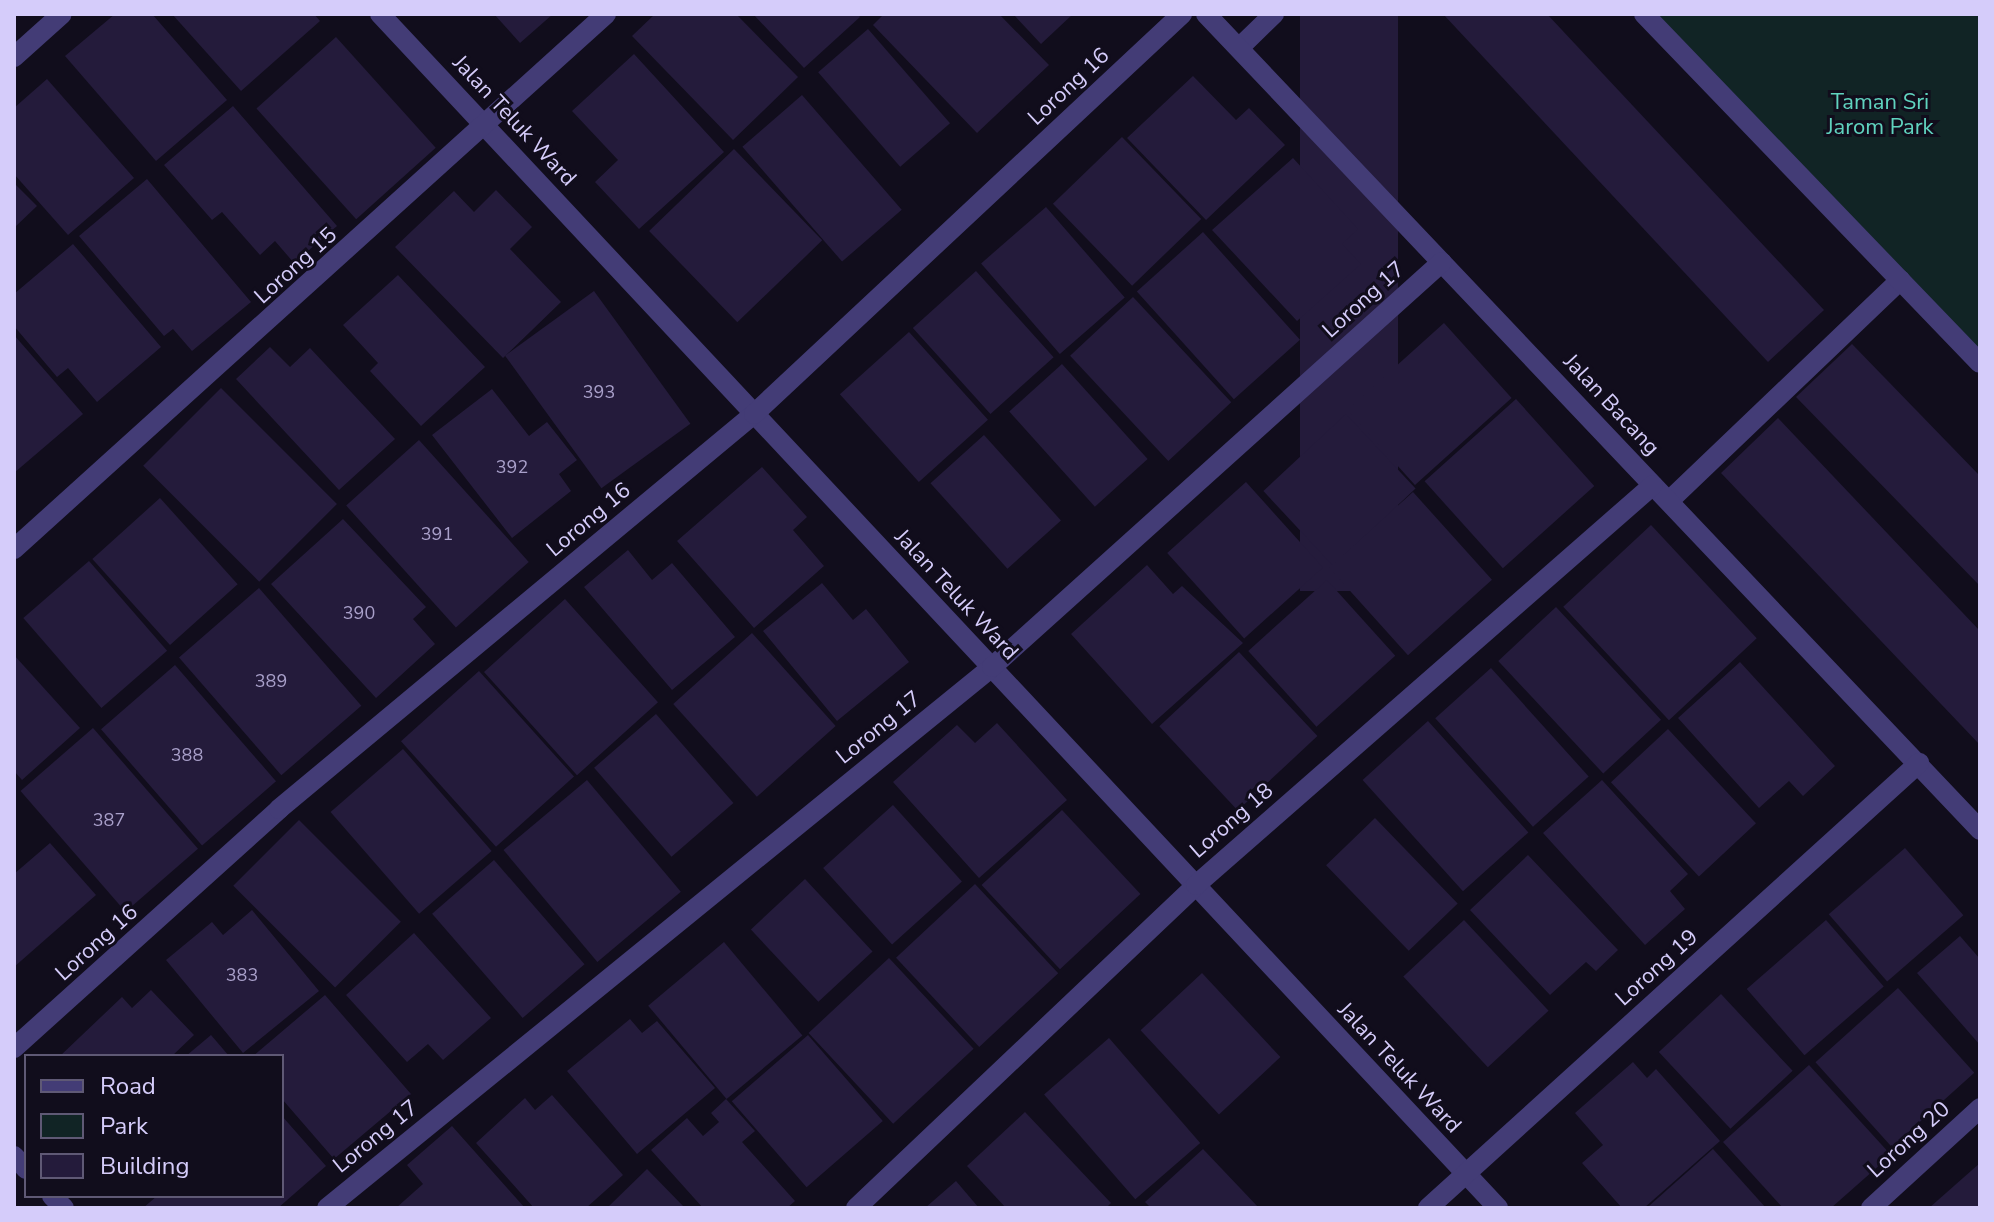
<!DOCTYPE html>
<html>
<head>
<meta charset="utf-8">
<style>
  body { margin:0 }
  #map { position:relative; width:1994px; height:1222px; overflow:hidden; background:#110d1c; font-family:"Nunito Sans",sans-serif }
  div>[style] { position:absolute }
  .green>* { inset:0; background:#112425 }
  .building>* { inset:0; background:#241b3b; transform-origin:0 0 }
  .lane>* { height:20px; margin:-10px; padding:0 10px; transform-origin:10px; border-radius:10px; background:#433c76 }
  .street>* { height:20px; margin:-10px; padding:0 10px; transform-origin:10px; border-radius:10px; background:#433c76 }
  span { translate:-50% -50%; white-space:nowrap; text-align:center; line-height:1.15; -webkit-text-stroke:6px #110d1c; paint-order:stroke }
  .number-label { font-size:18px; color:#a9a0ca }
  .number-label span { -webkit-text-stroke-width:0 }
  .street-label { font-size:22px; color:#d5ccfa }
  .park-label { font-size:22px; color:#60d3bf }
  .frame { position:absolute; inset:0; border:16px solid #d5ccfa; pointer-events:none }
  .legend { position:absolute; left:24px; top:1054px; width:260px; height:144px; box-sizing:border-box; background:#110d1c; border:2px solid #5f5975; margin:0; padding:10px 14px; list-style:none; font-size:24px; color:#d5ccfa }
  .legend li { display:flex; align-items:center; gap:16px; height:40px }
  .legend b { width:40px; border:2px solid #5f5975 }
</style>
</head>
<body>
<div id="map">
  <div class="green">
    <div style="clip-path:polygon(1644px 14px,1980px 14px,1980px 363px)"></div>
  </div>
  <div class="building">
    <div style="clip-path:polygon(115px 14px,152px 14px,227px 100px,156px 161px,65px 56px)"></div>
    <div style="clip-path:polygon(172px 14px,314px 14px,320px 21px,241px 91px)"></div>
    <div style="clip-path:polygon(494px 14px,553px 14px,520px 43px)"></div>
    <div style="clip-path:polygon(655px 14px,736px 14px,798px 77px,733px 140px,632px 36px)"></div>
    <div style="clip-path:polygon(753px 14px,858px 14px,860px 17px,804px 68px)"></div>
    <div style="clip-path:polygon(884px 14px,999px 14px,1049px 65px,977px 133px,873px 25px)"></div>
    <div style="clip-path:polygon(1013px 14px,1073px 14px,1041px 44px)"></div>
    <div style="left:1300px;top:14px;width:98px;height:577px"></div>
    <div style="clip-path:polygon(1443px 14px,1547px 14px,1824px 310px,1768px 362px)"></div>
    <div style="left:868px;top:29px;width:125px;height:66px;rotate:49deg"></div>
    <div style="left:336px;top:37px;width:149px;height:107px;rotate:48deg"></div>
    <div style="clip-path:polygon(634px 54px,724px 152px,639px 229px,595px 182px,618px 160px,572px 111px)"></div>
    <div style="clip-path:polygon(1193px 76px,1236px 120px,1249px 108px,1285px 145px,1206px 220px,1127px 138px)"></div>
    <div style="clip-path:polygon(47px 79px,134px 178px,68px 235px,14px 174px,14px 108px)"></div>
    <div style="left:802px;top:95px;width:152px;height:79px;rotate:49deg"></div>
    <div style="clip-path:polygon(233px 106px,337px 226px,294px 263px,275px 241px,260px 255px,222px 212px,212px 220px,164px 165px)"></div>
    <div style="left:1122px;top:137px;width:114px;height:96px;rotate:46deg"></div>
    <div style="left:734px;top:149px;width:127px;height:118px;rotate:46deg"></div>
    <div style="clip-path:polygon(1293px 158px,1358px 229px,1342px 244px,1361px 264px,1297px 321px,1212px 230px)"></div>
    <div style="clip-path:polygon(147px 179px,251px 302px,192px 351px,173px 329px,164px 336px,79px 236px)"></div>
    <div style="clip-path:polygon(14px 183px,37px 206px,14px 228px)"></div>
    <div style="clip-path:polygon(496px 190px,532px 227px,510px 249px,561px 302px,503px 358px,395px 247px,454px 191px,474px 212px)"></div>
    <div style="left:1046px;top:207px;width:120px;height:86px;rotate:49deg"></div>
    <div style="left:1203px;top:232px;width:145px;height:89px;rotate:48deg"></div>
    <div style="clip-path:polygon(73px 244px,161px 347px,97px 402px,68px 368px,57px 377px,14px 326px,14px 294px)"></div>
    <div style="left:976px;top:271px;width:116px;height:85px;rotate:48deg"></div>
    <div style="clip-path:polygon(398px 275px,485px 367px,421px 426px,370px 371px,378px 363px,343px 325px)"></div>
    <div style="left:594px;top:291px;width:164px;height:110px;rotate:54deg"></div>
    <div style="left:1133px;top:297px;width:144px;height:86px;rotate:47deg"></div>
    <div style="left:1444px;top:323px;width:101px;height:130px;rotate:48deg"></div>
    <div style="left:909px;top:332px;width:118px;height:93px;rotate:48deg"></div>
    <div style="clip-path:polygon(14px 335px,83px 414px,14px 473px)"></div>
    <div style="clip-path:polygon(1852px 344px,1980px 476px,1980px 586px,1796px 397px)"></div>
    <div style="clip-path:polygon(270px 347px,290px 367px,310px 348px,395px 439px,339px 490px,236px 379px)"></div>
    <div style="left:1062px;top:364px;width:128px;height:71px;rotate:48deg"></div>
    <div style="left:221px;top:388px;width:164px;height:110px;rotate:45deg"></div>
    <div style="clip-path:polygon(492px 389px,529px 436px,547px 422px,577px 460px,559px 474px,571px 491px,512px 538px,432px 435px)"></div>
    <div style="left:1516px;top:399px;width:117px;height:123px;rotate:48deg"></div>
    <div style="left:1346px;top:414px;width:102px;height:113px;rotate:47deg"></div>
    <div style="clip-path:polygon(1778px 418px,1980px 631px,1980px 745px,1721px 473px)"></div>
    <div style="left:984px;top:435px;width:115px;height:72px;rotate:48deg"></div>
    <div style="left:419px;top:440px;width:164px;height:98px;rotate:48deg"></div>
    <div style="clip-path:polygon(762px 467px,807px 517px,793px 530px,824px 566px,754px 628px,677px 541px)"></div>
    <div style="left:1246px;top:482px;width:115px;height:106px;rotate:48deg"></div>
    <div style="left:1413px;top:492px;width:118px;height:113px;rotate:48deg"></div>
    <div style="left:160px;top:498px;width:116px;height:91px;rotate:48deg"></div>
    <div style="clip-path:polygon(343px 519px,426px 607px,413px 619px,435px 644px,376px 698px,271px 584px)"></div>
    <div style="left:1651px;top:525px;width:155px;height:120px;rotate:47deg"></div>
    <div style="clip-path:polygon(628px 550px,652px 580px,672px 563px,735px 637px,672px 690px,584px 587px)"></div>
    <div style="left:89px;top:561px;width:119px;height:87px;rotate:49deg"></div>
    <div style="clip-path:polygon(1147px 565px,1173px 594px,1182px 586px,1243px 643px,1152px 724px,1071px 634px)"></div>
    <div style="left:1327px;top:580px;width:102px;height:106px;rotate:48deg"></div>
    <div style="clip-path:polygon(822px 583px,853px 620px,866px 609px,909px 662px,837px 721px,763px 631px)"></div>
    <div style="left:259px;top:588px;width:156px;height:106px;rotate:49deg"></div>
    <div style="left:565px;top:599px;width:139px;height:109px;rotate:48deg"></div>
    <div style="left:1556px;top:607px;width:154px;height:79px;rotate:47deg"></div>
    <div style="left:752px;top:633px;width:125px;height:106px;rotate:48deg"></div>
    <div style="left:1239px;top:652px;width:115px;height:109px;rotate:47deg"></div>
    <div style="clip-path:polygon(14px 655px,80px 728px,22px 780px,14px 771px)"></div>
    <div style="clip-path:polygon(1740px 662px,1835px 766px,1803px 796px,1789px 781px,1759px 808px,1678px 718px)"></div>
    <div style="left:175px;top:665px;width:154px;height:98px;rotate:49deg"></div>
    <div style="left:1491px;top:668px;width:146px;height:75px;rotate:48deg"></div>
    <div style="left:479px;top:671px;width:142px;height:105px;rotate:48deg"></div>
    <div style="left:656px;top:714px;width:118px;height:82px;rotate:49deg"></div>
    <div style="left:1428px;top:721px;width:150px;height:88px;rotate:48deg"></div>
    <div style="clip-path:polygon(997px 723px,1067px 800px,979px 878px,893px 782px,957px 725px,975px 743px)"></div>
    <div style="left:93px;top:728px;width:160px;height:96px;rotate:49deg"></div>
    <div style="left:1668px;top:729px;width:129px;height:78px;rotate:47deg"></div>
    <div style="left:403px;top:749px;width:135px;height:96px;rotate:49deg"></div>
    <div style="left:587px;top:780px;width:146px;height:109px;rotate:50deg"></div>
    <div style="clip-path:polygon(1602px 780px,1688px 874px,1670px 891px,1685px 909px,1645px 945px,1543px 833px)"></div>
    <div style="left:893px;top:805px;width:103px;height:94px;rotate:48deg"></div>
    <div style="left:1062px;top:810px;width:115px;height:110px;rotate:47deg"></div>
    <div style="left:1375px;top:818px;width:119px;height:68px;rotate:46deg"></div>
    <div style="left:299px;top:820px;width:144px;height:93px;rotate:45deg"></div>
    <div style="clip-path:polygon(50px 843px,96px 895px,14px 967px,14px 874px)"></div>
    <div style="left:1905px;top:848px;width:89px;height:101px;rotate:49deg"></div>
    <div style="clip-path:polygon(1528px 855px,1618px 950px,1596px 971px,1586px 962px,1550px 995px,1470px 910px)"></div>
    <div style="left:494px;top:860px;width:138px;height:82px;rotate:49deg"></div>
    <div style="left:805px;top:879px;width:99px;height:74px;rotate:47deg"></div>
    <div style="left:975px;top:884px;width:122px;height:108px;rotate:47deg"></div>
    <div style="clip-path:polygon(252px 910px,319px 991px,243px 1053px,166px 960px,212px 922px,223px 935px)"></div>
    <div style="left:1464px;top:920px;width:124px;height:83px;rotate:47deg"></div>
    <div style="left:1826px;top:920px;width:88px;height:105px;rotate:49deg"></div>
    <div style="clip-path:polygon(414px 933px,491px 1018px,443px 1060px,428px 1044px,407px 1062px,346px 995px)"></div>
    <div style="clip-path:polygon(1960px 936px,1980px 959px,1980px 1045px,1917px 973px)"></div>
    <div style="left:724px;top:942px;width:122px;height:99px;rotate:50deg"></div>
    <div style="left:889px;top:958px;width:124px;height:110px;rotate:47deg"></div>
    <div style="left:1202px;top:973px;width:115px;height:84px;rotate:47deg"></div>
    <div style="left:1898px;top:988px;width:114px;height:111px;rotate:48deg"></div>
    <div style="clip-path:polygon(151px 990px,194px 1035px,172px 1056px,60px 1056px,122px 997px,132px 1008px)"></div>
    <div style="left:1721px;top:994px;width:105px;height:85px;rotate:47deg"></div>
    <div style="clip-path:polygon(325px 995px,411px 1094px,334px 1159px,282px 1099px,282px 1056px,253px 1056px)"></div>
    <div style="clip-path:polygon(630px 1019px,642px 1033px,657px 1021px,715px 1088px,637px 1154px,567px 1071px)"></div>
    <div style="clip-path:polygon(211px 1035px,229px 1056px,186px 1056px)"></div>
    <div style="left:808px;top:1035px;width:114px;height:101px;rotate:49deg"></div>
    <div style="left:1109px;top:1038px;width:139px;height:86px;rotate:49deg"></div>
    <div style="clip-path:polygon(1633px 1062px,1647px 1078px,1656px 1069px,1720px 1141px,1644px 1208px,1622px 1208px,1582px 1163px,1603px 1145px,1575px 1113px)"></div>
    <div style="clip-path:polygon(1809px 1065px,1891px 1155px,1831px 1208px,1783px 1208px,1723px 1142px)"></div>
    <div style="clip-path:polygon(552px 1095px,623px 1175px,586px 1208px,534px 1208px,476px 1143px,525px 1098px,535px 1110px)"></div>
    <div style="clip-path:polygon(726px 1099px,755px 1131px,742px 1142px,795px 1201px,787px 1208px,703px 1208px,651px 1150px,687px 1118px,703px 1136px,719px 1122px,711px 1113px)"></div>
    <div style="clip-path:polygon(1025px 1112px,1111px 1203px,1106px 1208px,1006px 1208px,967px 1166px)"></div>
    <div style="clip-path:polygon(282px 1116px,326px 1166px,278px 1208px,143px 1208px,157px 1196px,282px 1196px)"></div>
    <div style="clip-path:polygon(452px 1126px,525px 1208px,396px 1208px,423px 1184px,407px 1165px)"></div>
    <div style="clip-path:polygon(1203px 1149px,1259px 1208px,1151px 1208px,1145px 1202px)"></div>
    <div style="clip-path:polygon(1713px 1149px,1766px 1208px,1650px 1208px,1649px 1206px)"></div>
    <div style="clip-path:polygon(1980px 1163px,1980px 1208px,1929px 1208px)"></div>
    <div style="clip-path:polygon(647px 1169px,685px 1208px,607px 1208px)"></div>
    <div style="clip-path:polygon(956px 1181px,979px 1208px,925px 1208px)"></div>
  </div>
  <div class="lane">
    <div style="left:1239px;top:48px;width:49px;rotate:-44.2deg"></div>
    <div style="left:1669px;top:501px;width:320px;rotate:-43.7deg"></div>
  </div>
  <div class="street">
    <div style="left:380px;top:14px;width:1636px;rotate:46.88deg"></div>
    <div style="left:1206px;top:14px;width:1125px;rotate:46.51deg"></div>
    <div style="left:1644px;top:14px;width:484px;rotate:46.1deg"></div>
    <div style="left:14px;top:57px;width:64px;rotate:-41.9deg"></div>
    <div style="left:14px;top:549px;width:798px;rotate:-42.1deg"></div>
    <div style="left:14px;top:1048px;width:357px;rotate:-42deg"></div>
    <div style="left:279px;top:809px;width:618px;rotate:-39.75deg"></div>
    <div style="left:754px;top:414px;width:586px;rotate:-43.06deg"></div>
    <div style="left:14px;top:1156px;width:18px;rotate:47deg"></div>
    <div style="left:52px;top:1196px;width:17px;rotate:45deg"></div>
    <div style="left:327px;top:1208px;width:857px;rotate:-39.13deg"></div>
    <div style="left:992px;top:667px;width:605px;rotate:-41.99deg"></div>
    <div style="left:856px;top:1208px;width:469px;rotate:-43.5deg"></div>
    <div style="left:1196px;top:885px;width:607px;rotate:-41.19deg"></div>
    <div style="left:1428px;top:1208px;width:663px;rotate:-42.19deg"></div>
    <div style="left:1871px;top:1208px;width:148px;rotate:-42.5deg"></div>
  </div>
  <div class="number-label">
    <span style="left:599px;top:392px">393</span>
    <span style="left:512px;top:467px">392</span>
    <span style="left:437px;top:534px">391</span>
    <span style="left:359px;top:613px">390</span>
    <span style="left:271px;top:681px">389</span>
    <span style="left:187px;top:755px">388</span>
    <span style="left:109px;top:820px">387</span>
    <span style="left:242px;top:975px">383</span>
  </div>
  <div class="street-label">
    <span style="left:1069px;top:87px;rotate:-43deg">Lorong 16</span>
    <span style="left:514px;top:121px;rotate:47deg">Jalan Teluk Ward</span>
    <span style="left:296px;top:266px;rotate:-42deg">Lorong 15</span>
    <span style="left:1364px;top:300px;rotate:-42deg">Lorong 17</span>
    <span style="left:1611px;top:405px;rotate:47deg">Jalan Bacang</span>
    <span style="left:589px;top:520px;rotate:-40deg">Lorong 16</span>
    <span style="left:956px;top:595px;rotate:47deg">Jalan Teluk Ward</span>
    <span style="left:879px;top:728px;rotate:-39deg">Lorong 17</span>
    <span style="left:1232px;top:821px;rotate:-41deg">Lorong 18</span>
    <span style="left:97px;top:943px;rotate:-42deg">Lorong 16</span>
    <span style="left:1657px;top:968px;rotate:-42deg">Lorong 19</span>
    <span style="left:1399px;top:1068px;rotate:47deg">Jalan Teluk Ward</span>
    <span style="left:376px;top:1137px;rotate:-39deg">Lorong 17</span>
    <span style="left:1909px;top:1140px;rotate:-42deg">Lorong 20</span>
  </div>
  <div class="park-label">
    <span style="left:1880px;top:115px">Taman Sri<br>Jarom Park</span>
  </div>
  <div class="frame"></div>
  <ul class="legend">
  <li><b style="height:10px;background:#433c76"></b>Road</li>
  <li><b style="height:22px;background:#112425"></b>Park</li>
  <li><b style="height:22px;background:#241b3b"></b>Building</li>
  </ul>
</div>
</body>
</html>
